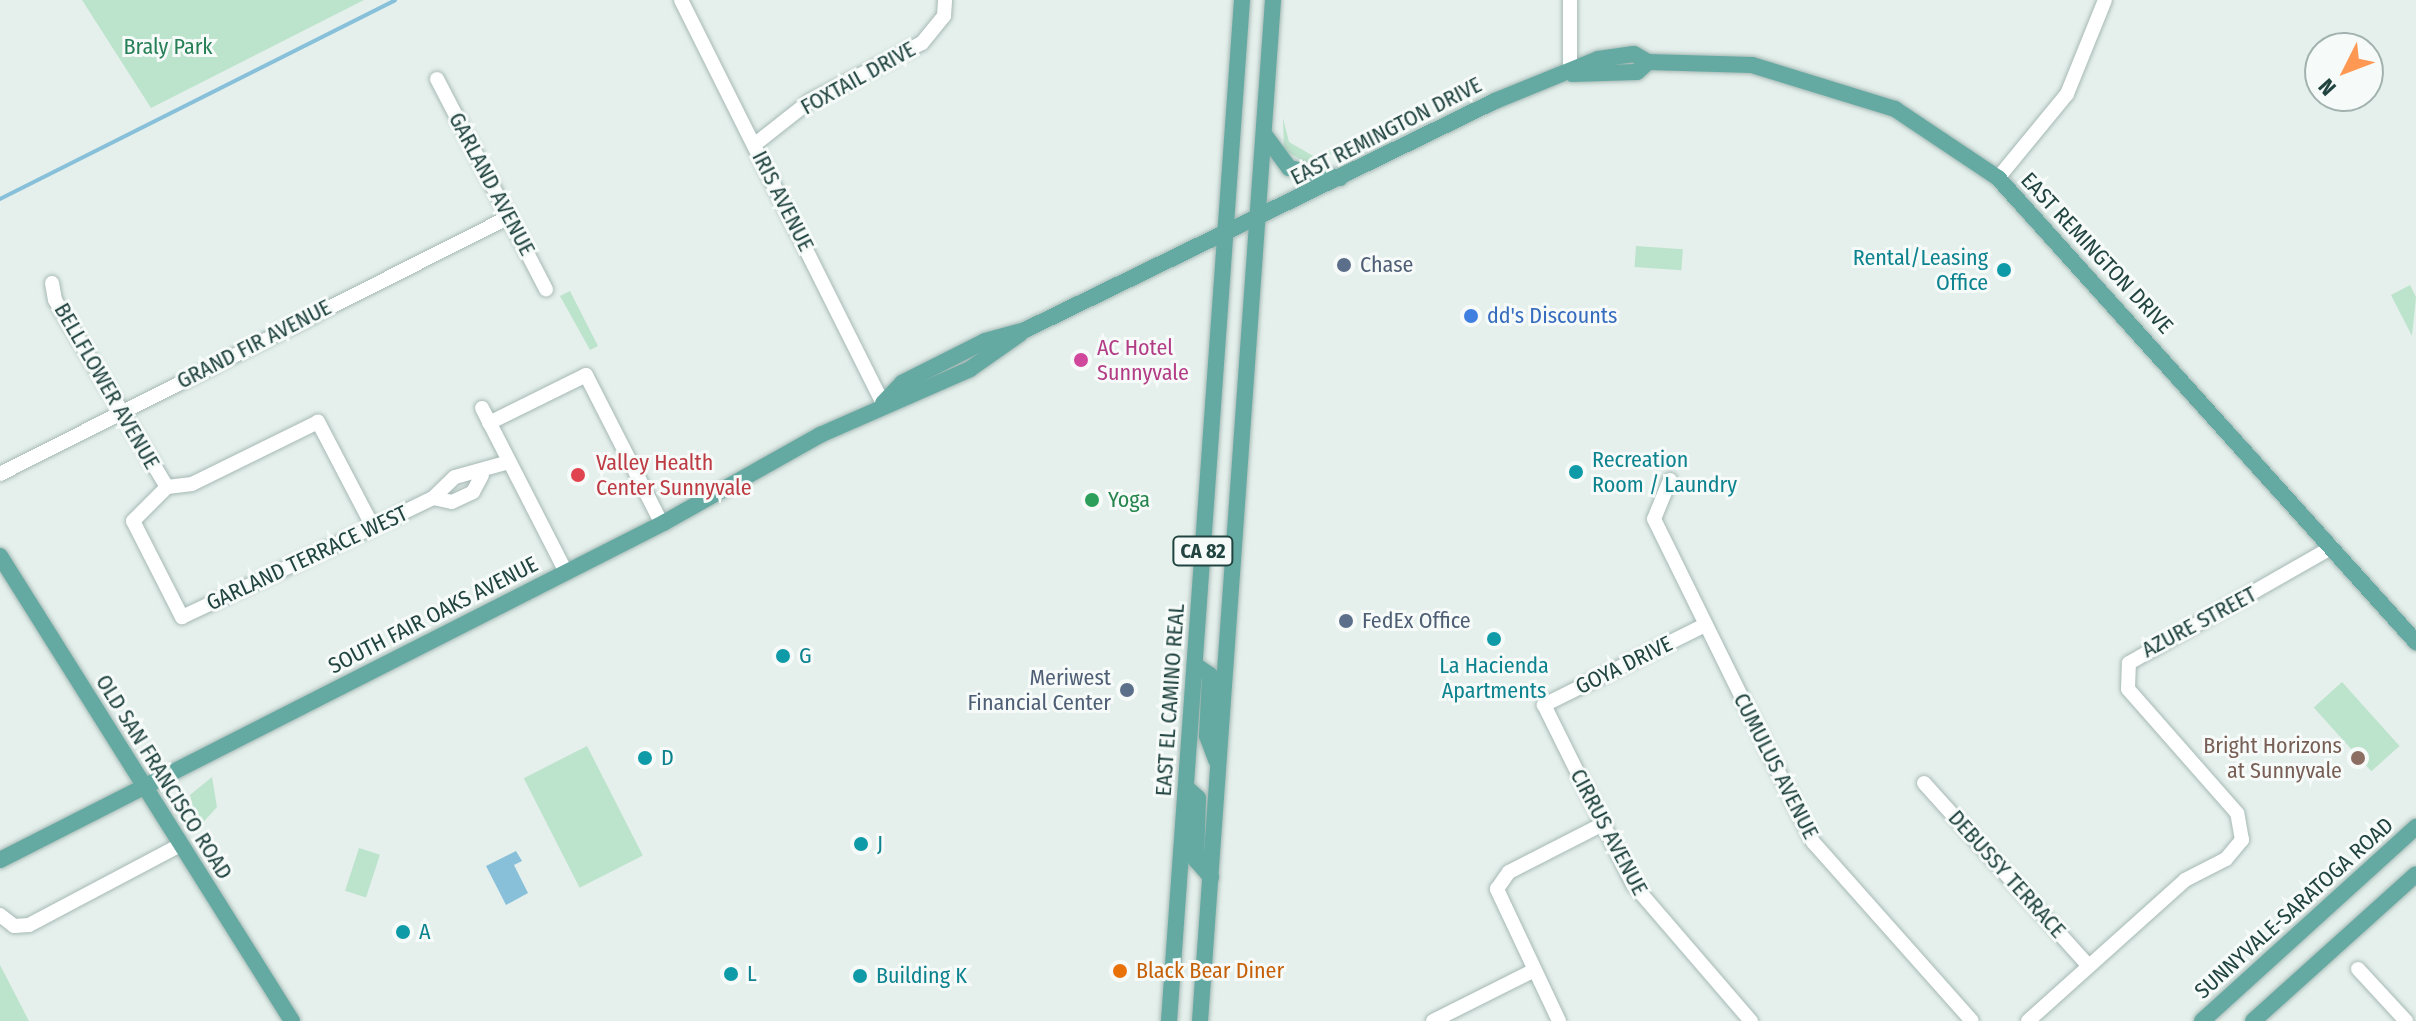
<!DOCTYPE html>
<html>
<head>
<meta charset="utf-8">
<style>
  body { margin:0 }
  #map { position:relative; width:2416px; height:1021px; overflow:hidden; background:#e5f0ec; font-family:"Fira Sans Condensed",sans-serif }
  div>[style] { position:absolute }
  .green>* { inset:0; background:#bce3cc; transform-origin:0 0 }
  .water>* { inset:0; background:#88c0da }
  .stream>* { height:4px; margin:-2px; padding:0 2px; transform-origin:2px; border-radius:2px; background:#88c0da }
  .roads { filter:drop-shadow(0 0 2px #a6b9b5) drop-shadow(0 0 2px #a6b9b5) }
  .minor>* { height:14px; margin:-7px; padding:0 7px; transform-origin:7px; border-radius:7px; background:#fff }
  .major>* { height:16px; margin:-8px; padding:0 8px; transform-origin:8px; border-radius:8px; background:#65aaa2 }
  .dots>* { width:22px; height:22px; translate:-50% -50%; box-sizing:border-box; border:4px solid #f6fbf9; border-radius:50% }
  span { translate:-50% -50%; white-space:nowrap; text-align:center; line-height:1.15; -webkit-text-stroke:6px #f6fbf9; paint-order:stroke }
  .shield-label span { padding:2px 6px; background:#f6fbf9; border:2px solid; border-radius:6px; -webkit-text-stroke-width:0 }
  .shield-label { font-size:20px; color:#214440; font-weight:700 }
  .park-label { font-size:22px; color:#278057 }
  .street-label { font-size:22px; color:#214440 }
  .culture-label { font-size:22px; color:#0d838f }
  .right { translate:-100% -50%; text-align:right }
  .left { translate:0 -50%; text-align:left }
  .service-label { font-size:22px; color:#4e5e75 }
  .shop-label { font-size:22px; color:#366cbe }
  .hotel-label { font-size:22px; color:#b23c85 }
  .health-label { font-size:22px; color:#be3a42 }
  .leisure-label { font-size:22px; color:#27864d }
  .education-label { font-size:22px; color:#785e54 }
  .food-label { font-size:22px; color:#c56008 }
  .north { position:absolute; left:2304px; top:32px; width:80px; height:80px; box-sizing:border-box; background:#f6fbf9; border:2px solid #a1b2af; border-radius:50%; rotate:228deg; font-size:22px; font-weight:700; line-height:32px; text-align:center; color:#214440 }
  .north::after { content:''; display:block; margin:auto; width:28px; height:36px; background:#ff9853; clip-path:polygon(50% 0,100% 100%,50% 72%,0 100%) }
</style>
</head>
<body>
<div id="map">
  <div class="green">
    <div style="clip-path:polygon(82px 0,364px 0,151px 108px)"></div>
    <div style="clip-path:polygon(1283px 118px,1289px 142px,1315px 157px,1372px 130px,1375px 136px,1308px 164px,1284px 150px)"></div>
    <div style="left:1636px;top:246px;width:47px;height:21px;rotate:4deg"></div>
    <div style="clip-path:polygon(2410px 285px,2416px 297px,2412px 336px,2391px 295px)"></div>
    <div style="clip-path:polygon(570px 291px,598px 346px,590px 350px,560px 296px)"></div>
    <div style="left:2342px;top:682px;width:86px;height:38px;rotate:48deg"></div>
    <div style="left:587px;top:746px;width:123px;height:71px;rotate:63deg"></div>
    <div style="clip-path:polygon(212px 777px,217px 807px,198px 828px,190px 795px)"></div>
    <div style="left:359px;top:848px;width:22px;height:45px;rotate:18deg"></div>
    <div style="clip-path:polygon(0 965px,29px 1021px,0 1021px)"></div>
  </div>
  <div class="water">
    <div style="clip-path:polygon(516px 851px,522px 861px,514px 865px,528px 893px,506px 905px,486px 866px)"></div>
  </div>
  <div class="stream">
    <div style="left:0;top:199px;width:442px;rotate:-26.7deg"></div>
  </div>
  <div class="roads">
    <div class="minor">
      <div style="left:681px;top:0;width:451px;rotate:63.4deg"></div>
      <div style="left:1570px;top:74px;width:74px;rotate:-90deg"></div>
      <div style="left:437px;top:79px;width:237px;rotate:62.6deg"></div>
      <div style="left:754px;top:145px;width:71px;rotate:-38.2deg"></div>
      <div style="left:810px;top:101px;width:126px;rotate:-27.4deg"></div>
      <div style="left:922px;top:43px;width:35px;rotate:-51deg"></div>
      <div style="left:944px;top:16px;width:16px;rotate:-86deg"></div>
      <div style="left:1998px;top:178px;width:109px;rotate:-50.6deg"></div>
      <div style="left:2067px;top:94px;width:101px;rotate:-68deg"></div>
      <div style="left:52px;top:283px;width:17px;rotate:80deg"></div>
      <div style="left:55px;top:300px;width:218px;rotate:59.1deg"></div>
      <div style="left:482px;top:408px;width:184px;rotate:62.9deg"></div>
      <div style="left:489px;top:423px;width:108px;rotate:-26.3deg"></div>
      <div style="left:586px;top:375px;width:167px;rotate:63deg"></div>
      <div style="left:0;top:474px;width:570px;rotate:-26.79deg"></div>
      <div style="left:1670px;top:480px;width:42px;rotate:112.3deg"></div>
      <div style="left:1654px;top:519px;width:360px;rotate:63.8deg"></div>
      <div style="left:1813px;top:842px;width:239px;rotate:48.4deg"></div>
      <div style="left:433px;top:498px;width:19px;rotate:12deg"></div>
      <div style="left:452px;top:502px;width:23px;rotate:-25deg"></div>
      <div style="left:473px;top:492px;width:19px;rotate:-62deg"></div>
      <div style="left:373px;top:527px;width:119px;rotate:-117.6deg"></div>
      <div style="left:318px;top:422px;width:140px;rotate:153.8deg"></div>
      <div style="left:192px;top:484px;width:25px;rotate:173deg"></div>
      <div style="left:167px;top:487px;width:48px;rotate:135deg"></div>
      <div style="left:133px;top:521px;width:108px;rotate:63deg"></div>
      <div style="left:182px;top:617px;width:188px;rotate:-25.2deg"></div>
      <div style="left:352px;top:537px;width:23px;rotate:-25deg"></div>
      <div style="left:373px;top:527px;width:67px;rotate:-25.8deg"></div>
      <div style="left:433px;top:498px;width:30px;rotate:-44deg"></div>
      <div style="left:455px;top:477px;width:56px;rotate:-15.5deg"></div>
      <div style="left:1705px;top:625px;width:180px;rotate:153.6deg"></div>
      <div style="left:1544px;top:705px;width:200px;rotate:63.6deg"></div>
      <div style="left:1633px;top:884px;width:181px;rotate:49.3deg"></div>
      <div style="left:1924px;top:783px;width:246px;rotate:48deg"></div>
      <div style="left:0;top:915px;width:18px;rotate:38deg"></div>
      <div style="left:14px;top:926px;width:15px;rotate:-4deg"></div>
      <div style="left:29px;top:925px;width:171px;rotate:-27.9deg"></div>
      <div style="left:2358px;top:969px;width:71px;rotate:47.3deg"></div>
      <div style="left:1433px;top:1021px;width:112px;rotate:-26.6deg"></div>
      <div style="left:1559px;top:1021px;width:146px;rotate:-115.2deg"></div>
      <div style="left:1497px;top:889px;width:21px;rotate:-55deg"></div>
      <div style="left:1509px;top:872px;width:106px;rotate:-27.1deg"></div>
      <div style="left:2028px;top:1021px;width:211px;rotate:-41.9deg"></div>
      <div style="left:2185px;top:880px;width:46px;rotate:-27.1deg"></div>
      <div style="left:2226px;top:859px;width:25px;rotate:-50deg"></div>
      <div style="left:2242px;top:840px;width:27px;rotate:-100deg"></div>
      <div style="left:2237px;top:813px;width:165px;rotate:-131.3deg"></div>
      <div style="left:2128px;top:689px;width:26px;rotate:-88deg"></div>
      <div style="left:2129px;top:663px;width:234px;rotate:-29.7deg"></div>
    </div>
    <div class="major">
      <div style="left:1572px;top:74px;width:65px;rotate:-1.8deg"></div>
      <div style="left:1637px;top:72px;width:15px;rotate:-42deg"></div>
      <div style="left:1264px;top:134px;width:42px;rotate:53.7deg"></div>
      <div style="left:1289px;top:168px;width:52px;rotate:11.1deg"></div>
      <div style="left:883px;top:403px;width:28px;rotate:-46deg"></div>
      <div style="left:902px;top:383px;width:93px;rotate:-26.8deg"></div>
      <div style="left:985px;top:341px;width:41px;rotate:-15.4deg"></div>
      <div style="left:1025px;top:330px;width:523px;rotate:-25.98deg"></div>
      <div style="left:1495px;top:101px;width:111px;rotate:-22.2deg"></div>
      <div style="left:1598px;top:59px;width:36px;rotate:-8deg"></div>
      <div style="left:1634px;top:54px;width:16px;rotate:30deg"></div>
      <div style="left:1648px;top:62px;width:104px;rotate:1.7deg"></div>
      <div style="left:1752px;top:65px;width:150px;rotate:17.1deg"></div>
      <div style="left:1895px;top:109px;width:124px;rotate:33.8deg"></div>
      <div style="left:1998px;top:178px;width:625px;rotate:47.99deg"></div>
      <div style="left:0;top:556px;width:549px;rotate:57.87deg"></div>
      <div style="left:1195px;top:665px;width:18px;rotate:34deg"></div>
      <div style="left:1210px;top:675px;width:61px;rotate:92.8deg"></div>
      <div style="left:1207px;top:736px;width:26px;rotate:69deg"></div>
      <div style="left:1186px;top:787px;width:16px;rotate:43deg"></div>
      <div style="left:1198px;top:798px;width:62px;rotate:91.8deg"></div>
      <div style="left:1196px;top:860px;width:23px;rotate:49deg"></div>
      <div style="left:0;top:860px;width:746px;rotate:-26.94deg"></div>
      <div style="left:665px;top:522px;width:178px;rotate:-29.3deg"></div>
      <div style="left:820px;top:435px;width:164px;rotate:-23.7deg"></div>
      <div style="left:970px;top:369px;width:61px;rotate:-35deg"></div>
      <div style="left:1169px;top:1021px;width:1024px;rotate:-85.91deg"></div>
      <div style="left:1200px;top:1021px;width:1024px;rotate:-85.91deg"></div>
      <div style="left:2202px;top:1021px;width:289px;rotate:-42.2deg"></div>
      <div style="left:2253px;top:1021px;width:219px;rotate:-42deg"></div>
    </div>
  </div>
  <div class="dots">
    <div style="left:1344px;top:265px;background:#5c6f8a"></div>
    <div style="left:2004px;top:270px;background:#0f9aa8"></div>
    <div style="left:1471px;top:316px;background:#3f7fe0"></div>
    <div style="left:1081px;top:360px;background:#d1479c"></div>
    <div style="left:1576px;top:472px;background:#0f9aa8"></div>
    <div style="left:578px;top:475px;background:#e0444e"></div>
    <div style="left:1092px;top:500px;background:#2e9e5b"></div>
    <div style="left:1346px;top:621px;background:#5c6f8a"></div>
    <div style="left:1494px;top:639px;background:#0f9aa8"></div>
    <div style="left:783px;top:656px;background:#0f9aa8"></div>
    <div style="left:1127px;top:690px;background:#5c6f8a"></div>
    <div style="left:645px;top:758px;background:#0f9aa8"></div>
    <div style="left:2358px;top:758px;background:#8d6e63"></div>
    <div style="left:861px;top:844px;background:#0f9aa8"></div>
    <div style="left:403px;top:932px;background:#0f9aa8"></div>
    <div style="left:1120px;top:971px;background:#e8710a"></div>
    <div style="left:731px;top:974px;background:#0f9aa8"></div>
    <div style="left:860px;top:976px;background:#0f9aa8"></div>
  </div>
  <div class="shield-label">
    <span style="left:1203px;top:551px">CA 82</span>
  </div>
  <div class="park-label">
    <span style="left:168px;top:47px">Braly Park</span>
  </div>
  <div class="street-label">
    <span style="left:858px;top:78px;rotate:-29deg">FOXTAIL DRIVE</span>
    <span style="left:1386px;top:131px;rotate:-27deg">EAST REMINGTON DRIVE</span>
    <span style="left:492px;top:184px;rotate:62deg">GARLAND AVENUE</span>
    <span style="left:783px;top:201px;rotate:63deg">IRIS AVENUE</span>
    <span style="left:2097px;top:253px;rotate:47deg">EAST REMINGTON DRIVE</span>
    <span style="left:254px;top:344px;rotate:-27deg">GRAND FIR AVENUE</span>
    <span style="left:107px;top:386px;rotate:60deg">BELLFLOWER AVENUE</span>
    <span style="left:307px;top:558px;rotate:-25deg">GARLAND TERRACE WEST</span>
    <span style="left:433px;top:615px;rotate:-27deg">SOUTH FAIR OAKS AVENUE</span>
    <span style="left:2199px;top:622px;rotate:-28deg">AZURE STREET</span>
    <span style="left:1624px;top:665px;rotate:-26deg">GOYA DRIVE</span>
    <span style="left:1170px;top:700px;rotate:-86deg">EAST EL CAMINO REAL</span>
    <span style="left:1776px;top:766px;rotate:63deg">CUMULUS AVENUE</span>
    <span style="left:164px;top:777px;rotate:58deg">OLD SAN FRANCISCO ROAD</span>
    <span style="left:1609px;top:832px;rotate:62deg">CIRRUS AVENUE</span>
    <span style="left:2007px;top:874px;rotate:48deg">DEBUSSY TERRACE</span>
    <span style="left:2294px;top:908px;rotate:-42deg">SUNNYVALE-SARATOGA ROAD</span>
  </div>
  <div class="culture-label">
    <span class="right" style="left:1988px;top:270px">Rental/Leasing<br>Office</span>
    <span class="left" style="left:1592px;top:472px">Recreation<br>Room / Laundry</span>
    <span class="left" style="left:799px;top:656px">G</span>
    <span style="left:1494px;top:678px">La Hacienda<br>Apartments</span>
    <span class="left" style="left:661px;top:758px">D</span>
    <span class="left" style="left:877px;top:844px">J</span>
    <span class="left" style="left:419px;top:932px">A</span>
    <span class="left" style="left:747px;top:974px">L</span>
    <span class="left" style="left:876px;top:976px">Building K</span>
  </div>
  <div class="service-label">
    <span class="left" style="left:1360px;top:265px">Chase</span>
    <span class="left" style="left:1362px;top:621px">FedEx Office</span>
    <span class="right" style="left:1111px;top:690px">Meriwest<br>Financial Center</span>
  </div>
  <div class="shop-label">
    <span class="left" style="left:1487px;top:316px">dd's Discounts</span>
  </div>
  <div class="hotel-label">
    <span class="left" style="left:1097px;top:360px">AC Hotel<br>Sunnyvale</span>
  </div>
  <div class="health-label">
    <span class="left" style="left:596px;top:475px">Valley Health<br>Center Sunnyvale</span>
  </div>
  <div class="leisure-label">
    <span class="left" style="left:1108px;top:500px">Yoga</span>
  </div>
  <div class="education-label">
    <span class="right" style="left:2342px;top:758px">Bright Horizons<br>at Sunnyvale</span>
  </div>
  <div class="food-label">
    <span class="left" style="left:1136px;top:971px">Black Bear Diner</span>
  </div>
  <div class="north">N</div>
</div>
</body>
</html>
